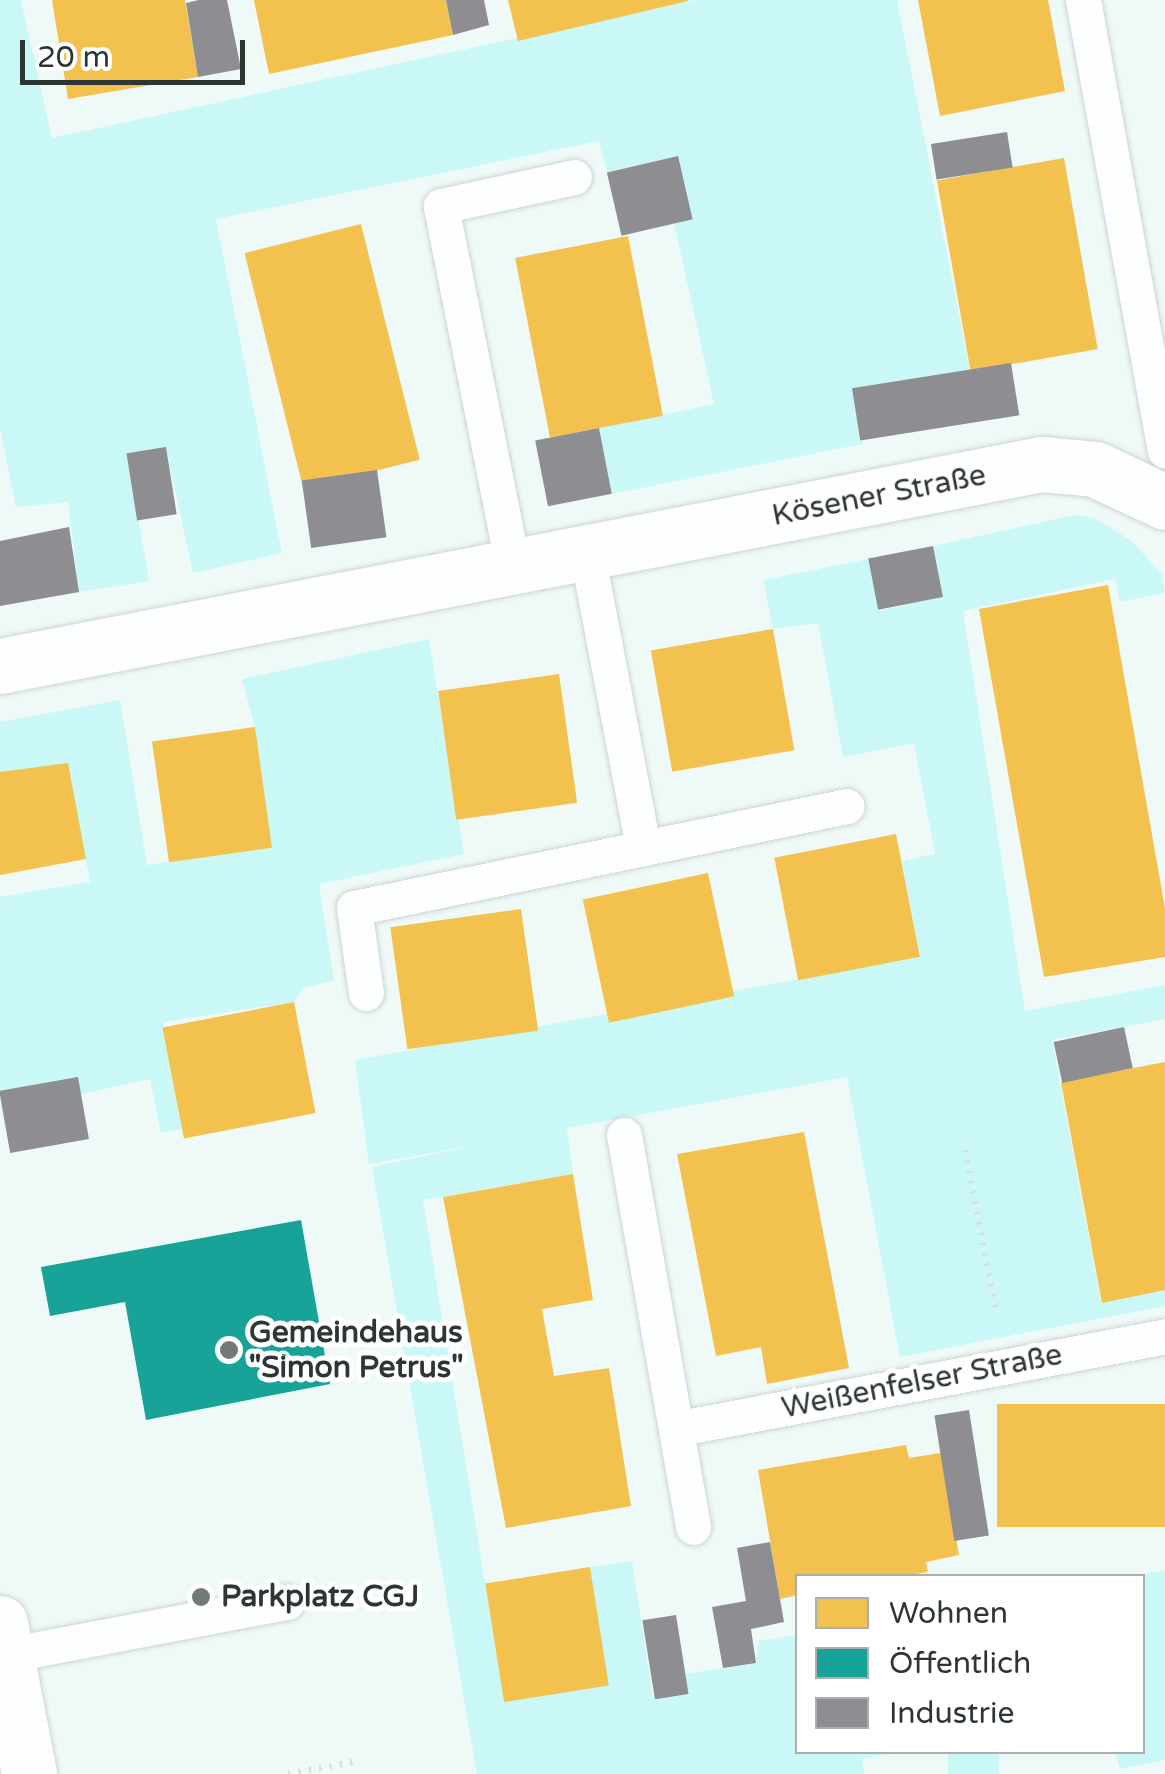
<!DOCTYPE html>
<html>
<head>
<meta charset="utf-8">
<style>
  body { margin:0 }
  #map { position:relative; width:1165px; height:1774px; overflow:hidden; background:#eff9f8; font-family:"Varela Round",sans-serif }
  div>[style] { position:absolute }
  .green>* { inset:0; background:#caf8f7; transform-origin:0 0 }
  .homes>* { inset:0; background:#f2c14e; transform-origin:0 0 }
  .public>* { inset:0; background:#17a398 }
  .industry>* { inset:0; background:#8d8d92; transform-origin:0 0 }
  .path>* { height:6px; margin-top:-3px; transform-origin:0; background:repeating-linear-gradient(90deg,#dbdede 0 2.5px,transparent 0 10.5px) }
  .roads { filter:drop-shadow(0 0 2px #cdd4d3) drop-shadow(0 0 2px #cdd4d3) }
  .service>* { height:35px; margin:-17.5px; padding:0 17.5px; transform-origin:17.5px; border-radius:17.5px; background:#fdfefe }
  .minor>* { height:55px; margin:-27.5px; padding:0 27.5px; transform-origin:27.5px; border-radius:27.5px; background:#fdfefe }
  .dots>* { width:28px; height:28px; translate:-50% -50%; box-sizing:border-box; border:5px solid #fff; border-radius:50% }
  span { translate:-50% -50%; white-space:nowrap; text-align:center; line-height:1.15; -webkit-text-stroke:10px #fff; paint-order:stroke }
  .street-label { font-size:30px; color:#2e3535 }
  .poi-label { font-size:30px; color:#2e3535; font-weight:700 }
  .left { translate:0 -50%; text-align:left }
  .legend { position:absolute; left:795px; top:1574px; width:350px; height:180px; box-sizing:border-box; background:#fff; border:2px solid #abaeae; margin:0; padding:12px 18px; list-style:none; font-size:30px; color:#2e3535 }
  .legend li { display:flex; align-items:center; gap:20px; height:50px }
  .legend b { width:50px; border:2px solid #abaeae }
  .scale { position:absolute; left:20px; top:40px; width:225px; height:45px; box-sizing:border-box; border:5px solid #2e3535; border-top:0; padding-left:12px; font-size:30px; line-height:35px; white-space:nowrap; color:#2e3535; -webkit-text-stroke:8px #fff; paint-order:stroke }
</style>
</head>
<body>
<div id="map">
  <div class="green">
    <div style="clip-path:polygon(0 0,21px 0,52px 138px,694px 0,897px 0,970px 370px,852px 389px,862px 444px,612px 494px,599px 428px,714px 404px,674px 223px,678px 156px,607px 172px,599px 141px,216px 219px,282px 553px,193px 573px,166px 448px,127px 452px,149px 581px,79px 592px,68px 502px,16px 507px,0 429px)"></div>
    <div style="clip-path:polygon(1075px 515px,1095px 518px,1133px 542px,1162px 575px,1165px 593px,1120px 602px,1115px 579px,963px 611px,1025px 1011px,1165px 985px,1165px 1019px,1052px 1040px,1101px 1302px,1165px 1290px,1165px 1306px,900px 1357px,847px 1077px,567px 1128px,573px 1174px,423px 1200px,504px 1700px,608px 1685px,590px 1567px,632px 1561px,653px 1698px,688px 1694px,685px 1674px,756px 1663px,759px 1641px,797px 1635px,798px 1752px,901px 1752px,862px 1759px,864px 1774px,477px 1774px,372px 1167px,477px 1145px,369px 1164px,355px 1060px,920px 957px,902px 861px,935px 854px,914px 743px,843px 757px,818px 623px,773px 629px,763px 580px,868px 559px,879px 611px,943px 596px,933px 546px)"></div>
    <div style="clip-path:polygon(429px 639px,464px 854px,319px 884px,334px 981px,303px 988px,294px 1002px,163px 1022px,185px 1128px,161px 1133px,150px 1079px,81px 1094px,77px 1077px,0 1093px,0 897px,90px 882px,68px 764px,0 772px,0 722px,120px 700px,147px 865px,271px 848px,255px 727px,242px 679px)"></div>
    <div style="clip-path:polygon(1165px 1570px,1165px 1760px,1120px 1769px,1115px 1752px,1142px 1752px,1142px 1576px,1129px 1576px)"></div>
    <div style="left:948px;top:1752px;width:51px;height:22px"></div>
  </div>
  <div class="homes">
    <div style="clip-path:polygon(52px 0,185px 0,198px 77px,68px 99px)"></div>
    <div style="clip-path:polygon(254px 0,446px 0,453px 35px,269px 74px)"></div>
    <div style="clip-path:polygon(508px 0,688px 0,688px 1px,518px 41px)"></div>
    <div style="clip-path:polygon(918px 0,1048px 0,1065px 91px,940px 116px)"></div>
    <div style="left:1064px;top:158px;width:194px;height:129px;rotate:80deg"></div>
    <div style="left:361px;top:224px;width:243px;height:120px;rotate:76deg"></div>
    <div style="left:628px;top:236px;width:183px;height:115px;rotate:79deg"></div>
    <div style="clip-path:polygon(1108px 585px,1165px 908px,1165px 957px,1044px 977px,979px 609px)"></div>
    <div style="left:773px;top:629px;width:123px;height:124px;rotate:80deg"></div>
    <div style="left:559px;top:674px;width:130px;height:122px;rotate:82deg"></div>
    <div style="left:255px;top:727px;width:122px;height:104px;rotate:82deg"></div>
    <div style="clip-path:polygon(68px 763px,86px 859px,0 875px,0 772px)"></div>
    <div style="left:896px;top:834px;width:125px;height:124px;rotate:79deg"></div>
    <div style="left:708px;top:873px;width:126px;height:128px;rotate:78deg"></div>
    <div style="left:521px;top:909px;width:123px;height:132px;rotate:82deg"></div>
    <div style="left:294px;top:1002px;width:113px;height:134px;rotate:79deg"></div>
    <div style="clip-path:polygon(1165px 1062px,1165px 1290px,1102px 1303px,1061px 1082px)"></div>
    <div style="clip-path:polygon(804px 1132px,849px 1368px,767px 1384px,761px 1347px,716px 1356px,677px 1154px)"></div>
    <div style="clip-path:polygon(573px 1174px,593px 1300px,542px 1309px,554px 1376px,609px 1368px,631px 1506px,506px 1528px,443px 1197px)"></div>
    <div style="left:1165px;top:1404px;width:123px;height:168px;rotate:90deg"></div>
    <div style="clip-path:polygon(906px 1445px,909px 1458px,941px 1453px,959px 1555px,926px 1562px,928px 1572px,904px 1576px,798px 1576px,798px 1595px,780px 1599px,758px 1470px)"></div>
    <div style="left:590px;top:1567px;width:120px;height:106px;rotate:81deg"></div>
  </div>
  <div class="public">
    <div style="clip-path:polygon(301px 1220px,330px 1384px,146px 1420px,125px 1302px,50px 1316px,41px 1267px)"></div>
  </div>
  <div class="industry">
    <div style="clip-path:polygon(199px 0,227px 0,241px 69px,198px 77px,186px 3px)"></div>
    <div style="clip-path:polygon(446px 0,484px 0,489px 25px,453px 35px)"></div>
    <div style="left:1007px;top:132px;width:36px;height:77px;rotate:81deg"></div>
    <div style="left:678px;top:156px;width:65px;height:73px;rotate:77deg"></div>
    <div style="left:1011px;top:363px;width:53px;height:161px;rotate:81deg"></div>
    <div style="left:599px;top:428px;width:67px;height:65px;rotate:79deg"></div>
    <div style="left:166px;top:447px;width:68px;height:40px;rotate:81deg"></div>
    <div style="left:377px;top:470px;width:68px;height:76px;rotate:82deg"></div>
    <div style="clip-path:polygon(69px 527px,79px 592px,0 606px,0 541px)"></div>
    <div style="left:933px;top:546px;width:52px;height:66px;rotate:79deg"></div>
    <div style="left:1124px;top:1027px;width:42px;height:72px;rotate:78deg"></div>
    <div style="left:78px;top:1077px;width:63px;height:80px;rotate:80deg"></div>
    <div style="left:969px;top:1410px;width:127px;height:35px;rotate:81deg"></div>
    <div style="clip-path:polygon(770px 1542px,784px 1622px,751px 1629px,756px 1663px,723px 1668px,712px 1607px,746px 1601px,737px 1548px)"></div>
    <div style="left:676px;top:1615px;width:80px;height:34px;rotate:81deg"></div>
  </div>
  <div class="path">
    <div style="left:965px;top:1150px;width:164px;rotate:79.1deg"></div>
    <div style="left:288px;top:1774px;width:66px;rotate:-10.5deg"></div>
  </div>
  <div class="roads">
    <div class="service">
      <div style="left:1083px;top:0;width:458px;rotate:79.7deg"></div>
      <div style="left:587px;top:553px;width:299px;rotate:79.2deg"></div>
      <div style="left:513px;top:567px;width:368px;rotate:-101.3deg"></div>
      <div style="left:441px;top:206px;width:136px;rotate:-12.3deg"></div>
      <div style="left:366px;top:993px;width:86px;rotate:-98deg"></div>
      <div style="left:354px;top:908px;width:503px;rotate:-11.69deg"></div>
      <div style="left:624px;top:1135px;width:398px;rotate:80deg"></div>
      <div style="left:680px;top:1428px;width:494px;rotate:-10.7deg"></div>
      <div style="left:6px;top:1655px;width:286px;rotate:-10.7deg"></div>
    </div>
    <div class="minor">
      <div style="left:0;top:666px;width:1061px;rotate:-10.97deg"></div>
      <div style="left:1042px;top:464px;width:53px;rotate:5.4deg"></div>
      <div style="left:1095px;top:469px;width:77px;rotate:25.2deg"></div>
      <div style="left:0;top:1623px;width:154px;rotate:79.1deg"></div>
    </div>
  </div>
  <div class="dots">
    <div style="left:229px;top:1350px;background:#727a79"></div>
    <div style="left:201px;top:1597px;background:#727a79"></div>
  </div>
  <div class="street-label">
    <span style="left:879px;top:496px;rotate:-11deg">Kösener Straße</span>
    <span style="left:922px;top:1382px;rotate:-11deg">Weißenfelser Straße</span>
  </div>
  <div class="poi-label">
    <span class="left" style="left:249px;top:1350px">Gemeindehaus<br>"Simon Petrus"</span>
    <span class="left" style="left:221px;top:1597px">Parkplatz CGJ</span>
  </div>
  <ul class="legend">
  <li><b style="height:28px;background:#f2c14e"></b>Wohnen</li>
  <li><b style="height:28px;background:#17a398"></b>Öffentlich</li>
  <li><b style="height:28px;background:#8d8d92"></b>Industrie</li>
  </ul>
  <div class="scale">20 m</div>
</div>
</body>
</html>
